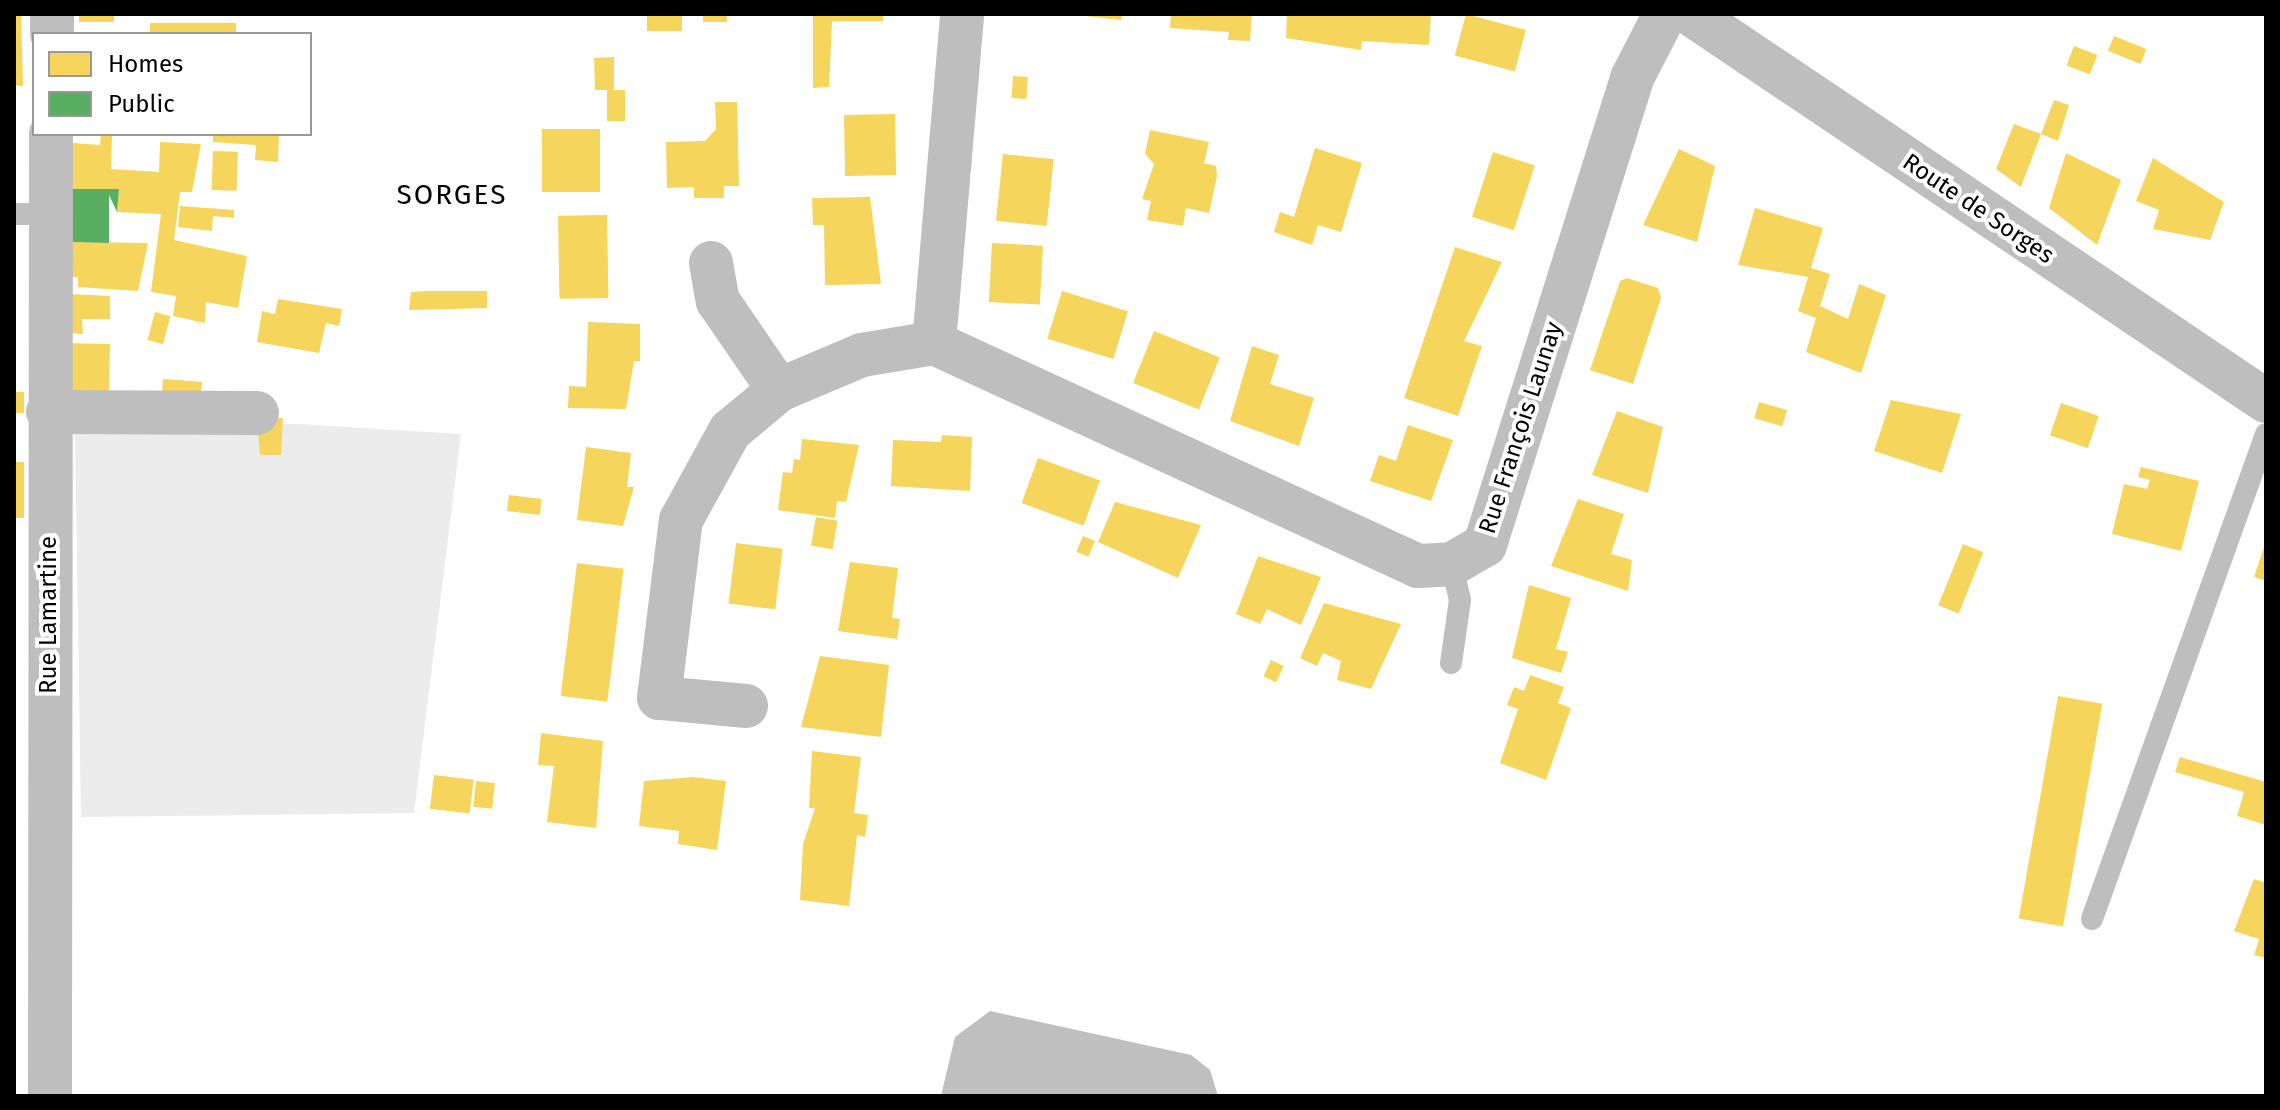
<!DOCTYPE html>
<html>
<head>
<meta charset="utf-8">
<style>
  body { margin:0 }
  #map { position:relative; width:2280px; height:1110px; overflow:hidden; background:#fff; font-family:"Fira Sans",sans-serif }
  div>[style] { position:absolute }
  .green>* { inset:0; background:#ececec }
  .water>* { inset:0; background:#bfbfbf }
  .homes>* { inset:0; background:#f6d55c; transform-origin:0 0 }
  .public>* { inset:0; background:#5aae61 }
  .lane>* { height:22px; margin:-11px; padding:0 11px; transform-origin:11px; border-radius:11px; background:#bebebe }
  .street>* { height:44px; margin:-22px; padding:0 22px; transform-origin:22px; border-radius:22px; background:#bebebe }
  span { translate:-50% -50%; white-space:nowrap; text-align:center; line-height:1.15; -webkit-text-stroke:8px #fff; paint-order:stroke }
  .street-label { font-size:24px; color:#000 }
  .quarter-label { font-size:28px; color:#000; letter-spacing:2px }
  .frame { position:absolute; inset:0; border:16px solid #000; pointer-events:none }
  .legend { position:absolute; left:32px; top:32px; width:280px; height:104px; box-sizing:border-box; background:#fff; border:2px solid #999; margin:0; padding:10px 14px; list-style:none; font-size:24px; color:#000 }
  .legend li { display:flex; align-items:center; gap:16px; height:40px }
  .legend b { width:40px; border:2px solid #999 }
</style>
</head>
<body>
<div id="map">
  <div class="green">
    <div style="clip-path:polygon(298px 424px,461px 434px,414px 813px,81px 817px,75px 426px)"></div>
  </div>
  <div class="water">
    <div style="clip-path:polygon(990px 1011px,1191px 1055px,1210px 1070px,1218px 1096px,941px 1096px,955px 1037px)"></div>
  </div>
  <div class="homes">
    <div style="clip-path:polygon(14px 14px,21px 14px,23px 86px,14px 85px)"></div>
    <div style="left:79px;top:14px;width:35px;height:8px"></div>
    <div style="left:647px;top:14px;width:35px;height:17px"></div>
    <div style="left:703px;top:14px;width:24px;height:8px"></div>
    <div style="clip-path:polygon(813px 14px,883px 14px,883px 21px,832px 21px,829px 87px,813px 88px)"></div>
    <div style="clip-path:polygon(1068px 14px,1122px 14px,1121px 20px)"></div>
    <div style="clip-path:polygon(1171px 14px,1252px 14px,1250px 41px,1228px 40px,1229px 32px,1170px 28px)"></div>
    <div style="clip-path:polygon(1287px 14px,1431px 14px,1429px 45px,1362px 41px,1361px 50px,1286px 38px)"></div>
    <div style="left:1466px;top:14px;width:62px;height:43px;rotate:15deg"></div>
    <div style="clip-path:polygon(150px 23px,236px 23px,236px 34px,158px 34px,150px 32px)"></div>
    <div style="left:2114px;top:36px;width:35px;height:16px;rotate:22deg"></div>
    <div style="left:2074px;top:46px;width:25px;height:21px;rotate:21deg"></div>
    <div style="clip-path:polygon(614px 57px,614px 90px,625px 90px,625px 121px,607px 121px,607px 90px,595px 90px,594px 58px)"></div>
    <div style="left:1013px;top:76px;width:15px;height:22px;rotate:4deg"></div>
    <div style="clip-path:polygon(2054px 100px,2069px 105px,2058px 141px,2041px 134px)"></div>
    <div style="clip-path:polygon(715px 102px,737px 102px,739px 186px,724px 186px,724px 198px,694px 198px,694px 187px,667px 188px,666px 142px,705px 141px,716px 129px)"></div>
    <div style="left:895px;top:114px;width:61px;height:51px;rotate:89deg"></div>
    <div style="clip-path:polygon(2014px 124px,2041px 134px,2021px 187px,1996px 169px)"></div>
    <div style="left:600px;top:129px;width:63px;height:58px;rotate:90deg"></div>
    <div style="clip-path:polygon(1150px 130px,1209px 142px,1204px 163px,1216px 166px,1217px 176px,1209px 213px,1186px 208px,1183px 226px,1147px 220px,1151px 201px,1142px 199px,1154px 164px,1145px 154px)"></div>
    <div style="clip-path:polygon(101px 134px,112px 134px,111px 169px,159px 172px,160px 142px,201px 144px,192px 192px,180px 192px,174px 240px,247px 256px,238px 308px,206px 302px,205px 323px,173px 316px,176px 296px,151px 292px,161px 214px,117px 212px,119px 189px,70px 189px,73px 143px,100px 145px)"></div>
    <div style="clip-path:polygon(213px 134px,279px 134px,278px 162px,255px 160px,256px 145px,213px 142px)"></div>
    <div style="clip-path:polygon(1315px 148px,1362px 163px,1341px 232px,1318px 225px,1312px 245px,1274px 232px,1280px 212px,1294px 217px)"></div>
    <div style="clip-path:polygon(1679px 149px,1715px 166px,1697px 242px,1643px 225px)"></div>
    <div style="left:213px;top:151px;width:25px;height:39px;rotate:2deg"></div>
    <div style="left:1493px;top:152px;width:44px;height:68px;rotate:18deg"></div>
    <div style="clip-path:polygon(2066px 153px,2121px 180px,2097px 245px,2049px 208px)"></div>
    <div style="left:1003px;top:154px;width:51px;height:67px;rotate:6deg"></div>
    <div style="clip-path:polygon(2153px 158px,2224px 202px,2210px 240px,2153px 229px,2159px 210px,2136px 201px)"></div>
    <div style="clip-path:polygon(870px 197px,881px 284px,825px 285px,824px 225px,813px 225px,812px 198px)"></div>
    <div style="clip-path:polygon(180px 206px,234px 210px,234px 218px,213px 216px,212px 231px,178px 227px)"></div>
    <div style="clip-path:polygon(1755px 208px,1823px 228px,1811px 268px,1830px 274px,1820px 306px,1848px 319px,1859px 284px,1886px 295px,1861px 373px,1806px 352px,1816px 318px,1798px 311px,1808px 277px,1738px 265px)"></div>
    <div style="left:607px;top:215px;width:83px;height:49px;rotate:89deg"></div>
    <div style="clip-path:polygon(69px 242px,148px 243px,138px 291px,78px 287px,78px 277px,69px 277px)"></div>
    <div style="left:992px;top:243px;width:51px;height:59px;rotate:3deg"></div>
    <div style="clip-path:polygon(1455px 247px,1502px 262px,1464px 341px,1482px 346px,1458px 416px,1404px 398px)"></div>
    <div style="clip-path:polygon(1627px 278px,1658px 288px,1661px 298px,1633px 384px,1590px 370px,1620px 281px)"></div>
    <div style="clip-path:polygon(427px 291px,487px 291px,487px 308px,409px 310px,411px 292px)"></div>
    <div style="left:1062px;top:291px;width:69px;height:50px;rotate:17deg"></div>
    <div style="clip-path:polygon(69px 294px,110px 296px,110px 319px,82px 319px,83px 334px,69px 333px)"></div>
    <div style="clip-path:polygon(278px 299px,342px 309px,339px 326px,326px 323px,319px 353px,257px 342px,262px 311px,275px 314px)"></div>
    <div style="left:155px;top:312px;width:16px;height:29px;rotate:15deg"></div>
    <div style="clip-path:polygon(588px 322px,640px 324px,640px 361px,634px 361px,626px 409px,568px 408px,569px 386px,586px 387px)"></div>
    <div style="left:1154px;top:331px;width:71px;height:56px;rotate:22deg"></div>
    <div style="left:110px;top:344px;width:60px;height:41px;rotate:91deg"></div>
    <div style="clip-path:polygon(1252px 346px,1279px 355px,1270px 384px,1314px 398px,1299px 446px,1230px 421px)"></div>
    <div style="left:163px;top:379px;width:39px;height:21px;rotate:4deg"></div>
    <div style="left:14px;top:392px;width:10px;height:21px"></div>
    <div style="clip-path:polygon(1891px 400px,1961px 414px,1942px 473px,1874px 451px)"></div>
    <div style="left:1759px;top:402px;width:29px;height:17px;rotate:16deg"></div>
    <div style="left:2061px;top:403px;width:40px;height:34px;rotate:19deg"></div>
    <div style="clip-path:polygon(1617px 411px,1663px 427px,1648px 493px,1592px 475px)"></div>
    <div style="clip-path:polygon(283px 418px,281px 455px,260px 455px,257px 419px)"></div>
    <div style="clip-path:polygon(1408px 425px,1453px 440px,1431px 501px,1370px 481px,1379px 455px,1396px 461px)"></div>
    <div style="clip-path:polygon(942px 435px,972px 437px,970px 491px,891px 486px,893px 440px,941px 442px)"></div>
    <div style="clip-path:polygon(802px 439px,859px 445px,846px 502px,837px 501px,835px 518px,778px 510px,783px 472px,792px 473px,794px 459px,800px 460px)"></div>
    <div style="clip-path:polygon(586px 447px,631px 453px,627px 487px,634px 487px,623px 526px,577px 520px)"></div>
    <div style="left:1038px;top:458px;width:66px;height:48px;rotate:20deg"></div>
    <div style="left:14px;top:462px;width:10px;height:56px"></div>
    <div style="clip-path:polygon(2141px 467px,2199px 481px,2181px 551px,2112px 534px,2124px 484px,2147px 489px,2150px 480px,2138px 477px)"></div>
    <div style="left:509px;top:495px;width:33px;height:16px;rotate:7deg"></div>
    <div style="clip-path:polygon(1578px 499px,1624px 514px,1611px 554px,1632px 560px,1628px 591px,1551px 566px)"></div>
    <div style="clip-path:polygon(1115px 502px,1201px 525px,1178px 578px,1098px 542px)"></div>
    <div style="left:816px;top:517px;width:22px;height:29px;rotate:10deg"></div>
    <div style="left:1083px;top:536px;width:13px;height:17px;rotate:23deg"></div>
    <div style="clip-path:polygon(2266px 541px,2266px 581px,2254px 577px)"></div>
    <div style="left:736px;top:543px;width:47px;height:61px;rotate:7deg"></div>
    <div style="left:1963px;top:544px;width:22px;height:66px;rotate:22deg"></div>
    <div style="clip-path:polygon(1258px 556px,1321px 577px,1301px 625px,1267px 609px,1260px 624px,1236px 614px)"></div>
    <div style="clip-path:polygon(850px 562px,898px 568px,892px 618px,900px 619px,897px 639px,838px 631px)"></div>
    <div style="left:577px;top:563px;width:47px;height:134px;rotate:7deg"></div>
    <div style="clip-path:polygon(1529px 585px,1571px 598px,1556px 649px,1568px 652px,1561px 673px,1512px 658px)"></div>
    <div style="clip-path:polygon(1324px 603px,1401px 624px,1371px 689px,1337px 680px,1341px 661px,1323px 653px,1317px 666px,1300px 658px)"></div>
    <div style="clip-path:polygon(820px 656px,889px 665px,881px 737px,801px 727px)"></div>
    <div style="left:1271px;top:660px;width:14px;height:18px;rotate:25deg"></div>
    <div style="clip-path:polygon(1530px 675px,1564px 687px,1558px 703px,1571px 708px,1546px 780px,1500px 763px,1518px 709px,1507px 705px,1514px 687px,1524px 691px)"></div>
    <div style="left:2058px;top:696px;width:45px;height:226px;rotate:10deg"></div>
    <div style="clip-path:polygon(541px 733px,603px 741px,596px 828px,547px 822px,554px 766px,538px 765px)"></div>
    <div style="clip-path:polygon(812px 751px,861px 757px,854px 813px,868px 815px,865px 837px,857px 835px,849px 906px,800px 900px,803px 844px,815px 808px,809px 808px)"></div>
    <div style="clip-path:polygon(2180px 757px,2266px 782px,2266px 825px,2237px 816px,2244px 792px,2175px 772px)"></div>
    <div style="left:434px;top:775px;width:40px;height:34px;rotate:7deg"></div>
    <div style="clip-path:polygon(693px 777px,726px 781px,717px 850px,678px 844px,679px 831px,639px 826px,644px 781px)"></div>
    <div style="left:476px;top:781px;width:19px;height:26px;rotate:6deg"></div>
    <div style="clip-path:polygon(2254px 879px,2266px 883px,2266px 958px,2254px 955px,2259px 939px,2234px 931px)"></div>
  </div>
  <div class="public">
    <div style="clip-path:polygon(72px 189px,119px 189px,117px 212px,109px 195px,109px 243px,72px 242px)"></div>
  </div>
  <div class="lane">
    <div style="left:14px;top:214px;width:35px"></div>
    <div style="left:1451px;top:663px;width:64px;rotate:-81.9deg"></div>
    <div style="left:1460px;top:600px;width:37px;rotate:-103deg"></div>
    <div style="left:2092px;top:919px;width:515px;rotate:-70.26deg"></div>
  </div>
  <div class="street">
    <div style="left:1691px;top:14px;width:693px;rotate:33.94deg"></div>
    <div style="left:52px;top:34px;width:20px;rotate:-90deg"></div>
    <div style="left:711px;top:263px;width:39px;rotate:80deg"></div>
    <div style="left:718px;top:301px;width:108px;rotate:55.6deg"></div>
    <div style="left:934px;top:343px;width:330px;rotate:-85.1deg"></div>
    <div style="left:48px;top:412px;width:209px;rotate:0.3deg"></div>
    <div style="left:746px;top:706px;width:87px;rotate:-174.7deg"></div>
    <div style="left:659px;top:698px;width:179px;rotate:-83deg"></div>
    <div style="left:681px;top:520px;width:102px;rotate:-61.2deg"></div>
    <div style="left:730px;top:431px;width:64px;rotate:-39.9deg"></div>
    <div style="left:779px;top:390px;width:90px;rotate:-22.9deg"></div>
    <div style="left:862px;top:355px;width:73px;rotate:-9.5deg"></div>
    <div style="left:934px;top:343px;width:533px;rotate:24.74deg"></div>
    <div style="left:1418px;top:566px;width:34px;rotate:-3deg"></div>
    <div style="left:1452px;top:564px;width:38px;rotate:-30deg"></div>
    <div style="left:1485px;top:545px;width:490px;rotate:-72.5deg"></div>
    <div style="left:1632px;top:78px;width:72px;rotate:-62.7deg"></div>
    <div style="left:50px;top:1096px;width:962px;rotate:-89.94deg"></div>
  </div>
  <div class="street-label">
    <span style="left:1978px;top:209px;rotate:34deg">Route de Sorges</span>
    <span style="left:1521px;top:428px;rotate:-72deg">Rue François Launay</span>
    <span style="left:49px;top:615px;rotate:-90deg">Rue Lamartine</span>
  </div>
  <div class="quarter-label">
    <span style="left:452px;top:195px">SORGES</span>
  </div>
  <div class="frame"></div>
  <ul class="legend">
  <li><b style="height:22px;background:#f6d55c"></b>Homes</li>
  <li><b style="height:22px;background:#5aae61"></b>Public</li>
  </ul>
</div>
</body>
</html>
